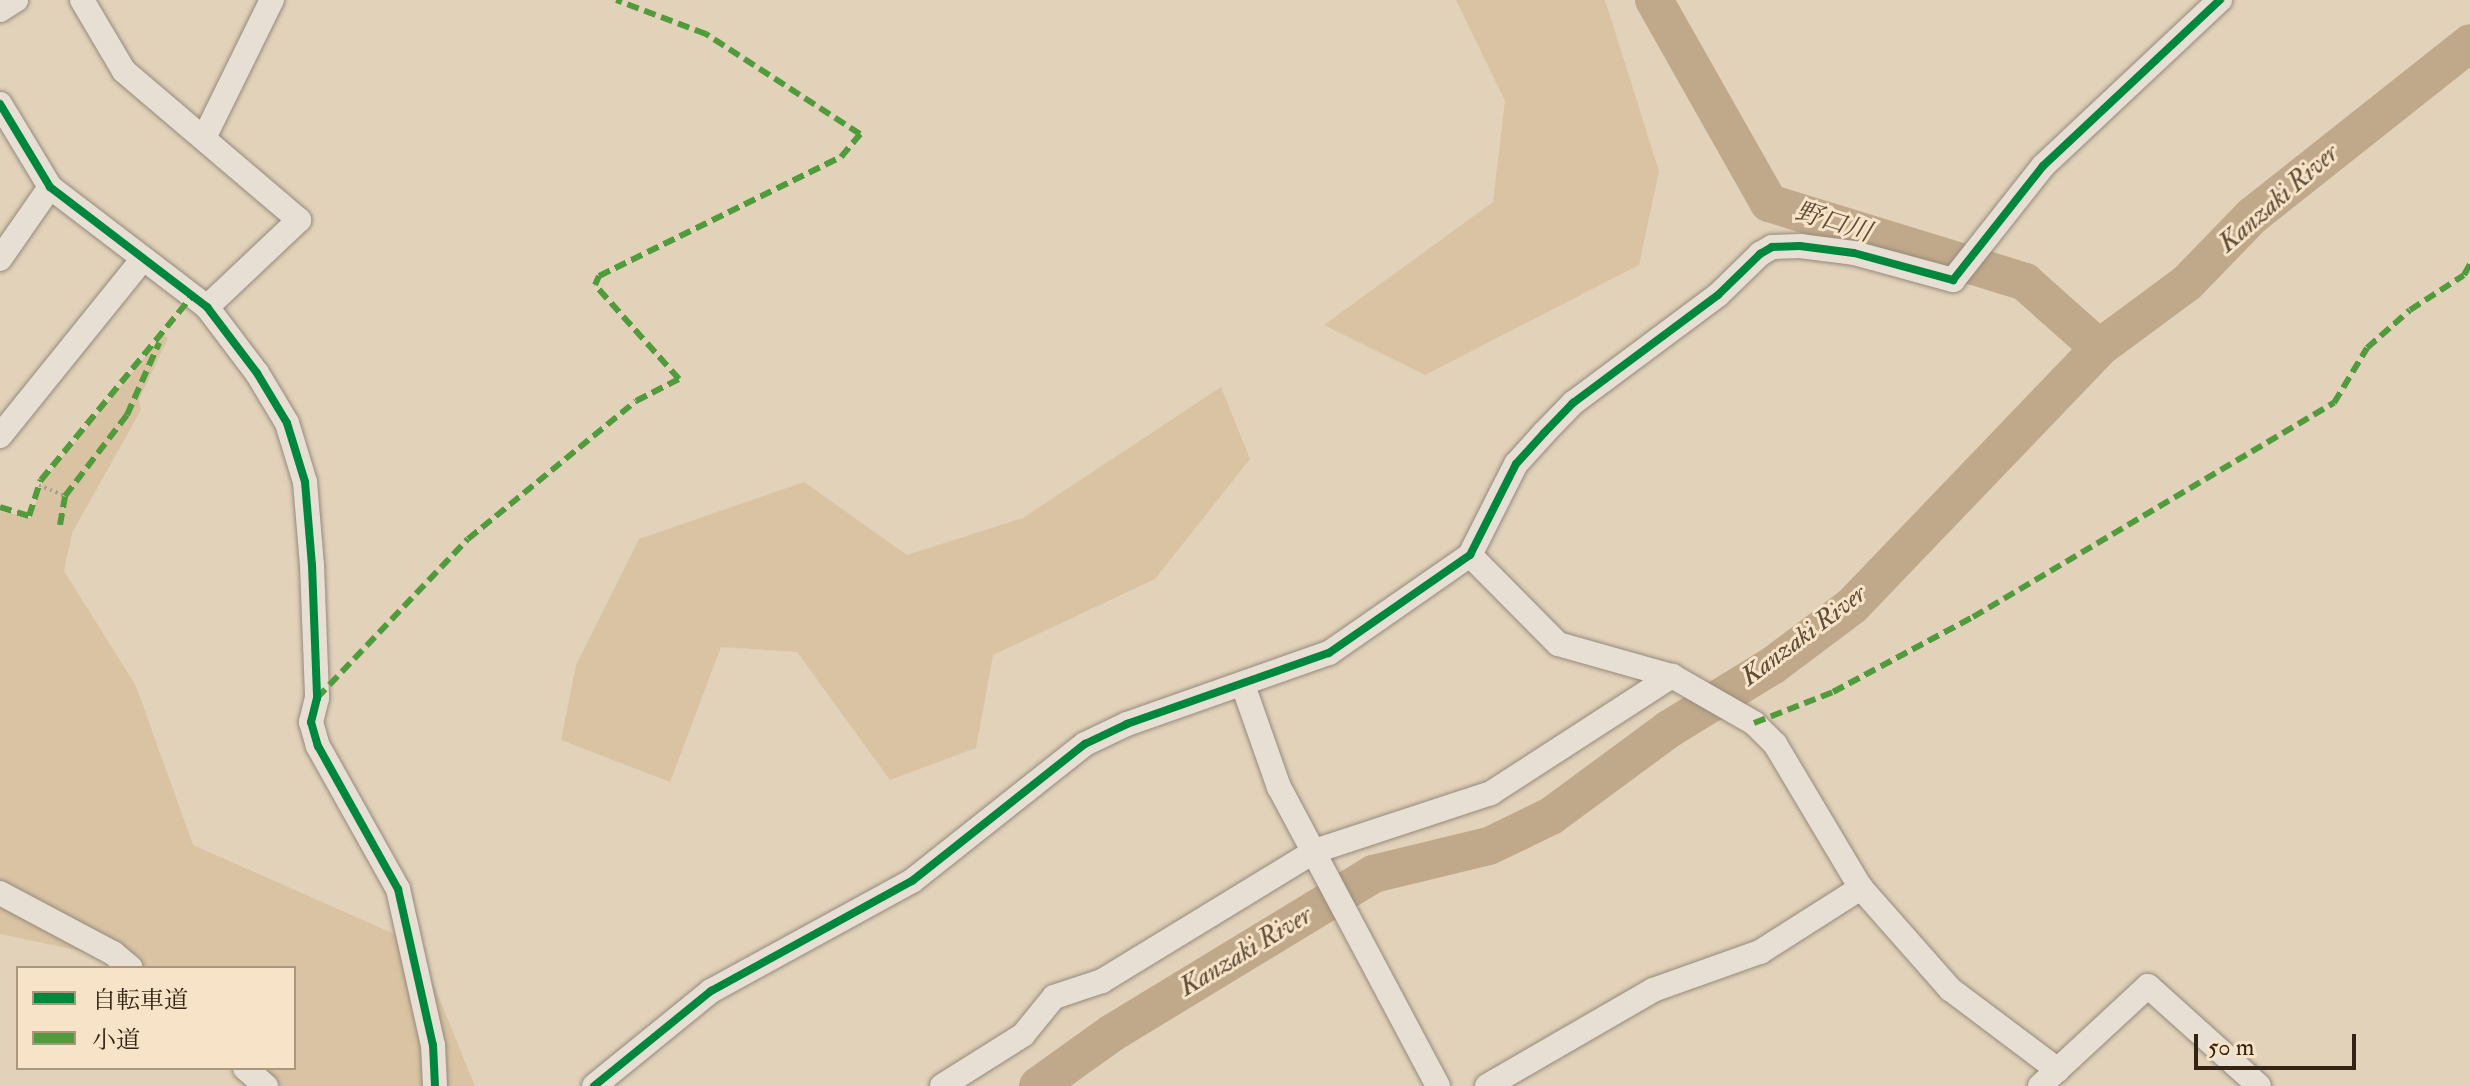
<!DOCTYPE html>
<html>
<head>
<meta charset="utf-8">
<style>
  body { margin:0 }
  #map { position:relative; width:2470px; height:1086px; overflow:hidden; background:#e2d2ba; font-family:"IM FELL Double Pica","Noto Serif JP",serif }
  div>[style] { position:absolute }
  .green>* { inset:0; background:#d9c3a3 }
  .river>* { height:38px; margin:-19px; padding:0 19px; transform-origin:19px; border-radius:19px; background:#c0a98b }
  .path>* { height:4px; margin-top:-2px; transform-origin:0; background:repeating-linear-gradient(90deg,#a69e94 0 2px,transparent 0 6px) }
  .roads { filter:drop-shadow(0 0 2px #958a7b) drop-shadow(0 0 2px #958a7b) }
  .street>* { height:24px; margin:-12px; padding:0 12px; transform-origin:12px; border-radius:12px; background:#e7dfd3 }
  .quiet>* { height:6px; margin-top:-3px; transform-origin:0; background:repeating-linear-gradient(90deg,#519b3d 0 12px,transparent 0 18px) }
  .cycleway>* { height:8px; margin:-4px; padding:0 4px; transform-origin:4px; border-radius:4px; background:#00873e }
  span { translate:-50% -50%; white-space:nowrap; text-align:center; line-height:1.15; -webkit-text-stroke:6px #f7e4c8; paint-order:stroke }
  .water-label { font-size:26px; color:#5f4c37; font-style:italic }
  .legend { position:absolute; left:16px; top:966px; width:280px; height:104px; box-sizing:border-box; background:#f7e4c8; border:2px solid #a99780; margin:0; padding:10px 14px; list-style:none; font-size:24px; color:#332314 }
  .legend li { display:flex; align-items:center; gap:16px; height:40px }
  .legend b { width:40px; border:2px solid #a99780 }
  .scale { position:absolute; left:2194px; top:1034px; width:162px; height:36px; box-sizing:border-box; border:4px solid #332314; border-top:0; padding-left:10px; font-size:24px; line-height:28px; white-space:nowrap; color:#332314; -webkit-text-stroke:6px #f7e4c8; paint-order:stroke }
</style>
</head>
<body>
<div id="map">
  <div class="green">
    <div style="clip-path:polygon(1456px 0,1605px 0,1659px 171px,1639px 265px,1425px 375px,1324px 325px,1493px 202px,1505px 101px)"></div>
    <div style="clip-path:polygon(163px 335px,168px 338px,139px 400px,141px 410px,72px 533px,64px 571px,136px 686px,193px 845px,417px 944px,475px 1086px,282px 1086px,260px 1068px,294px 1068px,294px 968px,115px 968px,86px 952px,0 934px,0 511px,31px 518px,43px 481px)"></div>
    <div style="clip-path:polygon(1221px 387px,1250px 459px,1155px 579px,993px 655px,976px 748px,890px 780px,797px 652px,721px 647px,670px 782px,561px 740px,576px 665px,639px 539px,804px 482px,907px 555px,1023px 518px)"></div>
  </div>
  <div class="river">
    <div style="left:1654px;top:0;width:233px;rotate:60.5deg"></div>
    <div style="left:1769px;top:203px;width:268px;rotate:17.1deg"></div>
    <div style="left:2025px;top:282px;width:99px;rotate:41.7deg"></div>
    <div style="left:1038px;top:1086px;width:91px;rotate:-35.6deg"></div>
    <div style="left:1112px;top:1033px;width:306px;rotate:-31.3deg"></div>
    <div style="left:1373px;top:874px;width:119px;rotate:-13.6deg"></div>
    <div style="left:1489px;top:846px;width:69px;rotate:-25.8deg"></div>
    <div style="left:1551px;top:816px;width:147px;rotate:-36.4deg"></div>
    <div style="left:1669px;top:729px;width:121px;rotate:-31.5deg"></div>
    <div style="left:1772px;top:666px;width:100px;rotate:-36.9deg"></div>
    <div style="left:1852px;top:606px;width:357px;rotate:-46.2deg"></div>
    <div style="left:2099px;top:348px;width:109px;rotate:-36.5deg"></div>
    <div style="left:2187px;top:283px;width:93px;rotate:-45.9deg"></div>
    <div style="left:2252px;top:216px;width:278px;rotate:-38.4deg"></div>
  </div>
  <div class="path">
    <div style="left:39px;top:485px;width:28px;rotate:23deg"></div>
  </div>
  <div class="roads">
    <div class="street">
      <div style="left:82px;top:0;width:82px;rotate:59.4deg"></div>
      <div style="left:124px;top:71px;width:230px;rotate:40.4deg"></div>
      <div style="left:299px;top:220px;width:127px;rotate:136.6deg"></div>
      <div style="left:0;top:10px;width:19px;rotate:-32deg"></div>
      <div style="left:0;top:104px;width:97px;rotate:58.9deg"></div>
      <div style="left:50px;top:187px;width:198px;rotate:37.4deg"></div>
      <div style="left:207px;top:307px;width:83px;rotate:52.9deg"></div>
      <div style="left:257px;top:373px;width:58px;rotate:59deg"></div>
      <div style="left:287px;top:423px;width:62px;rotate:73deg"></div>
      <div style="left:305px;top:482px;width:83px;rotate:85.2deg"></div>
      <div style="left:312px;top:565px;width:133px;rotate:87.8deg"></div>
      <div style="left:317px;top:698px;width:25px;rotate:104deg"></div>
      <div style="left:311px;top:722px;width:25px;rotate:74deg"></div>
      <div style="left:318px;top:746px;width:164px;rotate:60.8deg"></div>
      <div style="left:398px;top:889px;width:160px;rotate:77.4deg"></div>
      <div style="left:433px;top:1045px;width:41px;rotate:87.2deg"></div>
      <div style="left:204px;top:138px;width:154px;rotate:-63.8deg"></div>
      <div style="left:0;top:259px;width:88px;rotate:-55.2deg"></div>
      <div style="left:0;top:436px;width:228px;rotate:-51.1deg"></div>
      <div style="left:1470px;top:555px;width:125px;rotate:45.3deg"></div>
      <div style="left:1558px;top:644px;width:118px;rotate:15.7deg"></div>
      <div style="left:1672px;top:676px;width:95px;rotate:29.8deg"></div>
      <div style="left:1754px;top:723px;width:30px;rotate:45deg"></div>
      <div style="left:1775px;top:744px;width:168px;rotate:59.2deg"></div>
      <div style="left:1861px;top:888px;width:135px;rotate:48.6deg"></div>
      <div style="left:1950px;top:989px;width:135px;rotate:36.9deg"></div>
      <div style="left:1243px;top:685px;width:108px;rotate:70.6deg"></div>
      <div style="left:1279px;top:787px;width:339px;rotate:62deg"></div>
      <div style="left:0;top:893px;width:128px;rotate:28deg"></div>
      <div style="left:113px;top:953px;width:23px;rotate:40deg"></div>
      <div style="left:245px;top:1068px;width:28px;rotate:41deg"></div>
      <div style="left:594px;top:1086px;width:151px;rotate:-39.1deg"></div>
      <div style="left:711px;top:991px;width:229px;rotate:-28.7deg"></div>
      <div style="left:912px;top:881px;width:221px;rotate:-38.4deg"></div>
      <div style="left:1085px;top:744px;width:47px;rotate:-25.5deg"></div>
      <div style="left:1127px;top:724px;width:214px;rotate:-19.4deg"></div>
      <div style="left:1329px;top:653px;width:172px;rotate:-34.8deg"></div>
      <div style="left:1470px;top:555px;width:102px;rotate:-63.2deg"></div>
      <div style="left:1516px;top:464px;width:42px;rotate:-47.9deg"></div>
      <div style="left:1544px;top:433px;width:42px;rotate:-46deg"></div>
      <div style="left:1573px;top:403px;width:181px;rotate:-36.7deg"></div>
      <div style="left:1718px;top:295px;width:59px;rotate:-44.3deg"></div>
      <div style="left:1760px;top:254px;width:14px;rotate:-30deg"></div>
      <div style="left:1772px;top:247px;width:28px;rotate:-2deg"></div>
      <div style="left:1800px;top:246px;width:54px;rotate:7.4deg"></div>
      <div style="left:1854px;top:253px;width:103px;rotate:15.3deg"></div>
      <div style="left:1953px;top:280px;width:145px;rotate:-51.7deg"></div>
      <div style="left:2043px;top:166px;width:243px;rotate:-43.2deg"></div>
      <div style="left:942px;top:1086px;width:96px;rotate:-32.2deg"></div>
      <div style="left:1023px;top:1035px;width:49px;rotate:-50.8deg"></div>
      <div style="left:1054px;top:997px;width:51px;rotate:-18.4deg"></div>
      <div style="left:1102px;top:981px;width:250px;rotate:-31.4deg"></div>
      <div style="left:1315px;top:851px;width:185px;rotate:-18.2deg"></div>
      <div style="left:1491px;top:793px;width:216px;rotate:-32.9deg"></div>
      <div style="left:1487px;top:1086px;width:192px;rotate:-30deg"></div>
      <div style="left:1653px;top:990px;width:114px;rotate:-19.6deg"></div>
      <div style="left:1760px;top:952px;width:120px;rotate:-32.4deg"></div>
      <div style="left:2040px;top:1086px;width:147px;rotate:-42.8deg"></div>
      <div style="left:2148px;top:986px;width:149px;rotate:42deg"></div>
    </div>
  </div>
  <div class="quiet">
    <div style="left:0;top:507px;width:30px;rotate:17deg"></div>
    <div style="left:29px;top:516px;width:38px;rotate:-72deg"></div>
    <div style="left:41px;top:480px;width:238px;rotate:-50.6deg"></div>
    <div style="left:60px;top:525px;width:29px;rotate:-80deg"></div>
    <div style="left:65px;top:496px;width:102px;rotate:-52.6deg"></div>
    <div style="left:127px;top:415px;width:79px;rotate:-66deg"></div>
    <div style="left:317px;top:698px;width:219px;rotate:-46.5deg"></div>
    <div style="left:468px;top:539px;width:217px;rotate:-39.4deg"></div>
    <div style="left:636px;top:401px;width:48px;rotate:-27.1deg"></div>
    <div style="left:679px;top:379px;width:126px;rotate:-131.8deg"></div>
    <div style="left:595px;top:285px;width:10px;rotate:-66deg"></div>
    <div style="left:599px;top:276px;width:270px;rotate:-26.2deg"></div>
    <div style="left:841px;top:157px;width:30px;rotate:-50deg"></div>
    <div style="left:860px;top:134px;width:184px;rotate:-147deg"></div>
    <div style="left:706px;top:34px;width:96px;rotate:-159.3deg"></div>
    <div style="left:1754px;top:723px;width:85px;rotate:-21.4deg"></div>
    <div style="left:1833px;top:692px;width:159px;rotate:-28.2deg"></div>
    <div style="left:1973px;top:617px;width:420px;rotate:-30.7deg"></div>
    <div style="left:2334px;top:403px;width:64px;rotate:-59deg"></div>
    <div style="left:2367px;top:348px;width:57px;rotate:-41.5deg"></div>
    <div style="left:2410px;top:310px;width:64px;rotate:-32.9deg"></div>
    <div style="left:2464px;top:275px;width:13px;rotate:-61deg"></div>
  </div>
  <div class="cycleway">
    <div style="left:0;top:104px;width:97px;rotate:58.9deg"></div>
    <div style="left:50px;top:187px;width:198px;rotate:37.4deg"></div>
    <div style="left:207px;top:307px;width:83px;rotate:52.9deg"></div>
    <div style="left:257px;top:373px;width:58px;rotate:59deg"></div>
    <div style="left:287px;top:423px;width:62px;rotate:73deg"></div>
    <div style="left:305px;top:482px;width:83px;rotate:85.2deg"></div>
    <div style="left:312px;top:565px;width:133px;rotate:87.8deg"></div>
    <div style="left:317px;top:698px;width:25px;rotate:104deg"></div>
    <div style="left:311px;top:722px;width:25px;rotate:74deg"></div>
    <div style="left:318px;top:746px;width:164px;rotate:60.8deg"></div>
    <div style="left:398px;top:889px;width:160px;rotate:77.4deg"></div>
    <div style="left:433px;top:1045px;width:41px;rotate:87.2deg"></div>
    <div style="left:594px;top:1086px;width:151px;rotate:-39.1deg"></div>
    <div style="left:711px;top:991px;width:229px;rotate:-28.7deg"></div>
    <div style="left:912px;top:881px;width:221px;rotate:-38.4deg"></div>
    <div style="left:1085px;top:744px;width:47px;rotate:-25.5deg"></div>
    <div style="left:1127px;top:724px;width:214px;rotate:-19.4deg"></div>
    <div style="left:1329px;top:653px;width:172px;rotate:-34.8deg"></div>
    <div style="left:1470px;top:555px;width:102px;rotate:-63.2deg"></div>
    <div style="left:1516px;top:464px;width:42px;rotate:-47.9deg"></div>
    <div style="left:1544px;top:433px;width:42px;rotate:-46deg"></div>
    <div style="left:1573px;top:403px;width:181px;rotate:-36.7deg"></div>
    <div style="left:1718px;top:295px;width:59px;rotate:-44.3deg"></div>
    <div style="left:1760px;top:254px;width:14px;rotate:-30deg"></div>
    <div style="left:1772px;top:247px;width:28px;rotate:-2deg"></div>
    <div style="left:1800px;top:246px;width:54px;rotate:7.4deg"></div>
    <div style="left:1854px;top:253px;width:103px;rotate:15.3deg"></div>
    <div style="left:1953px;top:280px;width:145px;rotate:-51.7deg"></div>
    <div style="left:2043px;top:166px;width:243px;rotate:-43.2deg"></div>
  </div>
  <div class="water-label">
    <span style="left:2279px;top:199px;rotate:-41deg">Kanzaki River</span>
    <span style="left:1833px;top:223px;rotate:17deg">野口川</span>
    <span style="left:1804px;top:636px;rotate:-37deg">Kanzaki River</span>
    <span style="left:1246px;top:952px;rotate:-31deg">Kanzaki River</span>
  </div>
  <ul class="legend">
  <li><b style="height:10px;background:#00873e"></b>自転車道</li>
  <li><b style="height:10px;background:#519b3d"></b>小道</li>
  </ul>
  <div class="scale">50 m</div>
</div>
</body>
</html>
